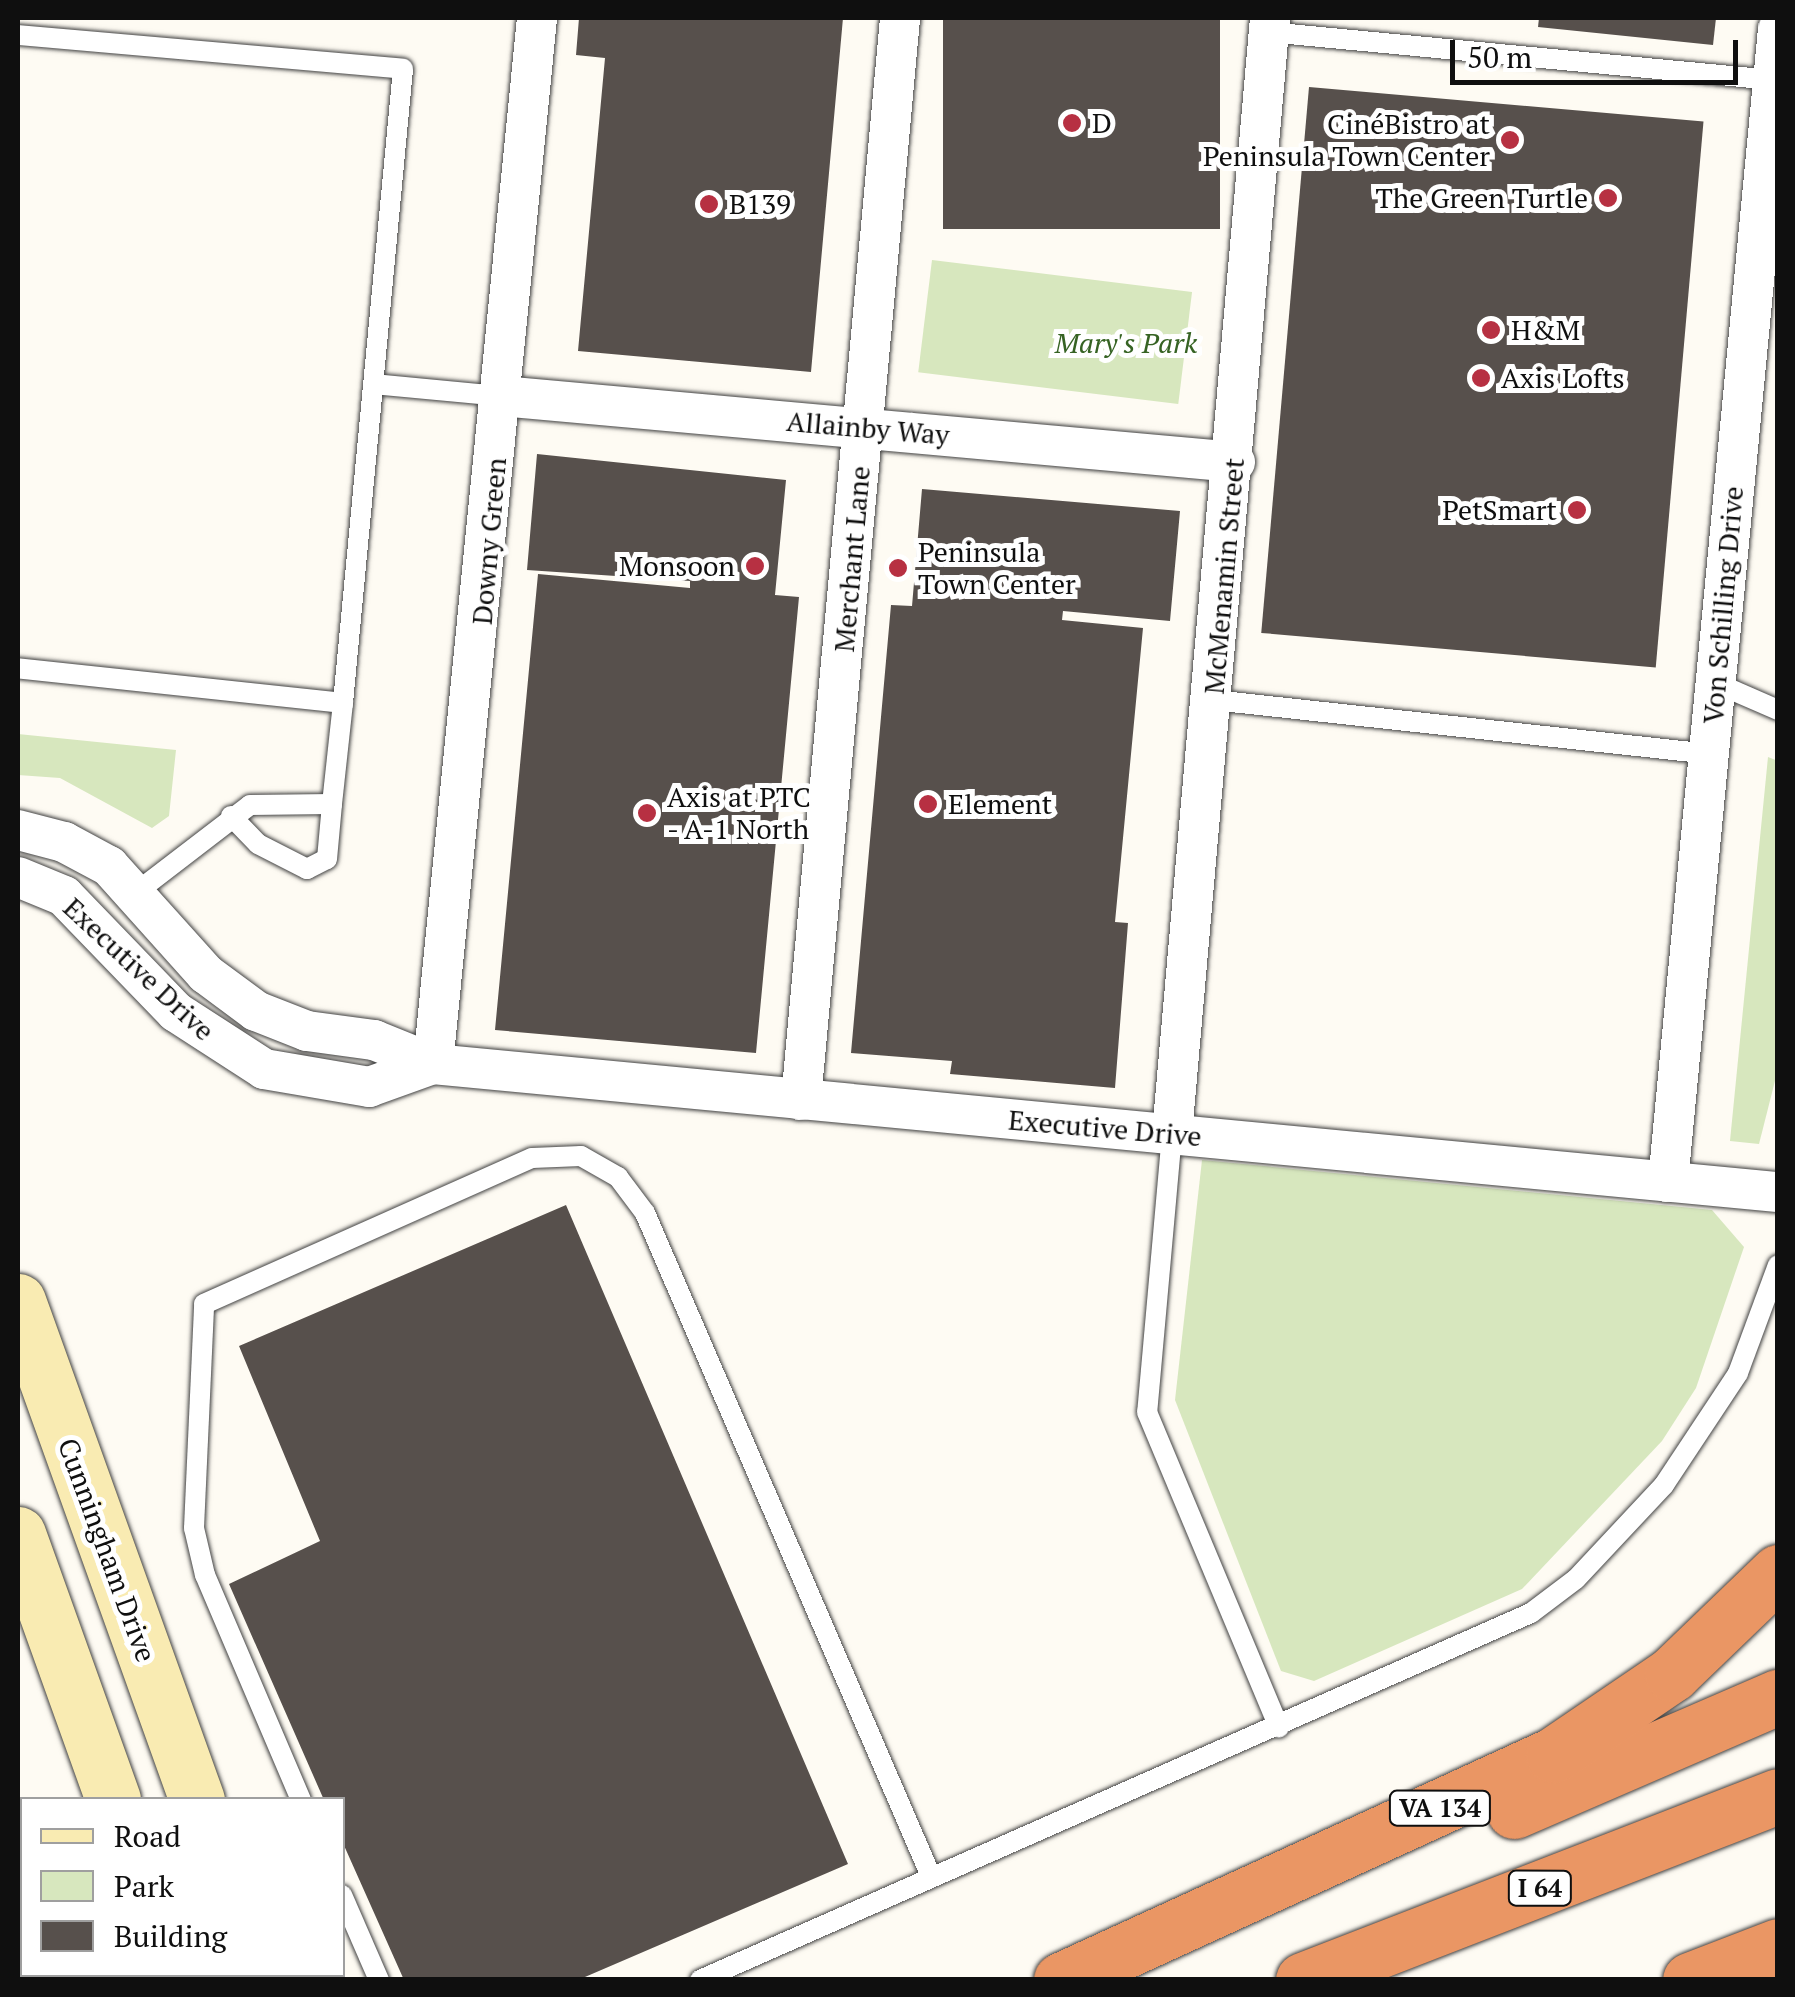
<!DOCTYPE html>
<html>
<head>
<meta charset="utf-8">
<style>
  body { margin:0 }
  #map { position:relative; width:1795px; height:1997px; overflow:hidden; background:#fefbf3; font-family:"PT Serif",serif }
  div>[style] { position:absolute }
  .green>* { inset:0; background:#d7e7be; transform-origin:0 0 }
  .building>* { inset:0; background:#57504c; transform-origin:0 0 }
  .roads { filter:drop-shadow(0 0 2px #424242) drop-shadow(0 0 2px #424242) }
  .lane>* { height:20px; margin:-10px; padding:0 10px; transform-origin:10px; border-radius:10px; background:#fff }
  .street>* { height:40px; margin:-20px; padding:0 20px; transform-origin:20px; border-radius:20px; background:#fff }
  .secondary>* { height:55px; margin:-27.5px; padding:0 27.5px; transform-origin:27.5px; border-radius:27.5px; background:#f9ebb2 }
  .highway>* { height:55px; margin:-27.5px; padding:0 27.5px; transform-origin:27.5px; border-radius:27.5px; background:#ea9664 }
  .dots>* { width:28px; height:28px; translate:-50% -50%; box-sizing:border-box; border:5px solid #fff; border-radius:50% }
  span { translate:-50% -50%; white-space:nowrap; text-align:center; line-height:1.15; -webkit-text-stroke:10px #fff; paint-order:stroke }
  .shield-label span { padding:2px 8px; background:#fff; border:2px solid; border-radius:8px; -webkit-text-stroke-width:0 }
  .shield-label { font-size:25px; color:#0f0f0f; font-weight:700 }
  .poi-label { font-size:28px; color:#0f0f0f }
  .left { translate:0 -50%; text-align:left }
  .right { translate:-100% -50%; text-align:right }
  .park-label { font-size:28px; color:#366323; font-style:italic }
  .street-label { font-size:28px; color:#0f0f0f }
  .frame { position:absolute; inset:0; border:20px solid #0f0f0f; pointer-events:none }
  .legend { position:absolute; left:20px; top:1797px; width:325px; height:180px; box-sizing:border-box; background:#fff; border:2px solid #9f9f9f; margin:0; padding:12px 18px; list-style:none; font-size:30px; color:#0f0f0f }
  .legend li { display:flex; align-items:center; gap:20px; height:50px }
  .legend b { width:50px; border:2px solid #9f9f9f }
  .scale { position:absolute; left:1450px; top:40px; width:288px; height:45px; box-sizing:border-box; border:5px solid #0f0f0f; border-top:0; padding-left:12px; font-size:30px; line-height:35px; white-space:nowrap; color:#0f0f0f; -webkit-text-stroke:8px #fff; paint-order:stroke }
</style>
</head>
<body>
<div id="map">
  <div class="green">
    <div style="left:932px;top:260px;width:262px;height:113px;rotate:7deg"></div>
    <div style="clip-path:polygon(18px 734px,176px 750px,169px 816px,152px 828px,60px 778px,18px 775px)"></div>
    <div style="clip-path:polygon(1768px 757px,1778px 761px,1778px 1069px,1759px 1144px,1730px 1141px)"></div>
    <div style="clip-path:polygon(1202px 1160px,1712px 1210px,1744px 1247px,1696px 1388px,1662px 1441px,1522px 1589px,1314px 1681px,1281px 1671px,1175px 1400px)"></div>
  </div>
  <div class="building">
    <div style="clip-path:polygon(579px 18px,843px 18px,811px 372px,578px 351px,605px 58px,576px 55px)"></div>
    <div style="left:943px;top:18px;width:277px;height:211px"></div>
    <div style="clip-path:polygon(1539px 18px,1716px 18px,1713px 45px,1538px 27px)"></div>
    <div style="left:1309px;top:87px;width:396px;height:548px;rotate:5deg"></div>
    <div style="clip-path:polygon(537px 454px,786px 480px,775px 595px,799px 597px,756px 1053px,495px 1030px,538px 574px,690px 588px,690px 581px,527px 570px)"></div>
    <div style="clip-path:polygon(922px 489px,1180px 511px,1170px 621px,1063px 611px,1062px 620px,1143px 628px,1115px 922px,1128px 923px,1115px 1088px,950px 1074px,952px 1061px,851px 1053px,891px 605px,912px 606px)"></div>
    <div style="clip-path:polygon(566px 1205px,848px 1864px,578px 1980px,404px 1980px,342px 1841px,342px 1800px,324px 1800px,229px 1584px,320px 1541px,239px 1346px)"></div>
  </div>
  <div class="roads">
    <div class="lane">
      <div style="left:1268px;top:32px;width:507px;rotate:5.43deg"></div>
      <div style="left:18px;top:35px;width:386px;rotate:5deg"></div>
      <div style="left:403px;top:69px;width:637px;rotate:95.41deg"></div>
      <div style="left:343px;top:703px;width:327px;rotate:-173.9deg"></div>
      <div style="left:373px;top:384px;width:129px;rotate:5.4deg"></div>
      <div style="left:1716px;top:683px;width:68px;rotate:23.5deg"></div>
      <div style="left:1213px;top:700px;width:499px;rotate:6.2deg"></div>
      <div style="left:231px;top:816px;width:39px;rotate:46deg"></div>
      <div style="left:258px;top:844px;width:55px;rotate:27deg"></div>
      <div style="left:307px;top:869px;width:22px;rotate:-27deg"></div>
      <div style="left:327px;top:859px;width:55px;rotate:-84.8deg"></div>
      <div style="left:138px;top:891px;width:141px;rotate:-37.5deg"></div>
      <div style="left:250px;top:805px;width:82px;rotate:-0.7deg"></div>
      <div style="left:332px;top:804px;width:102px;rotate:-83.8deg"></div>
      <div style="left:1172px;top:1134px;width:279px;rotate:95.1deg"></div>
      <div style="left:1147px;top:1412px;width:342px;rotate:67.3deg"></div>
      <div style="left:301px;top:1800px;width:245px;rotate:-113.1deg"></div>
      <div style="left:205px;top:1575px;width:48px;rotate:-103.2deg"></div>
      <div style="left:194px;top:1528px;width:224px;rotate:-87.4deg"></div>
      <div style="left:204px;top:1304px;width:359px;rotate:-24deg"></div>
      <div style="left:532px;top:1158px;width:49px;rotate:-2.3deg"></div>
      <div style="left:581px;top:1156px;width:43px;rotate:29.6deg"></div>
      <div style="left:618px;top:1177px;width:45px;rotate:53.1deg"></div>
      <div style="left:645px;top:1213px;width:720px;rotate:66.68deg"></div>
      <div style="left:342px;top:1895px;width:93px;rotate:66.5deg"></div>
      <div style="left:700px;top:1980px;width:908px;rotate:-23.83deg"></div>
      <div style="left:1531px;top:1613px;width:56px;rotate:-37.1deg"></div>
      <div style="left:1576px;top:1579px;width:129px;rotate:-46.9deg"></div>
      <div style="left:1664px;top:1485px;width:134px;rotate:-56.5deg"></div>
      <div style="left:1738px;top:1373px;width:115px;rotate:-69.7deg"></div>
    </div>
    <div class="street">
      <div style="left:501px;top:396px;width:737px;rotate:5.14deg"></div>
      <div style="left:18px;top:830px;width:48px;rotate:14.6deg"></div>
      <div style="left:64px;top:842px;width:51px;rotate:28.1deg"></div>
      <div style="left:109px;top:866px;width:145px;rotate:48.1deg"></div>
      <div style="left:206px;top:974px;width:62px;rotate:36.5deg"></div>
      <div style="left:256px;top:1011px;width:55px;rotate:21.4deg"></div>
      <div style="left:307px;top:1031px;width:68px;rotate:7.7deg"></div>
      <div style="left:374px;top:1040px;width:64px;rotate:22.1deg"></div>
      <div style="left:433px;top:1064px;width:1351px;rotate:5.44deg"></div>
      <div style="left:18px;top:877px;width:50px;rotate:22.4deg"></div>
      <div style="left:64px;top:896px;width:161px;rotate:46deg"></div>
      <div style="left:176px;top:1012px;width:105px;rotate:32.9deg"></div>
      <div style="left:264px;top:1069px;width:107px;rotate:9.7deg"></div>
      <div style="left:369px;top:1087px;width:68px;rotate:-19.8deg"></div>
      <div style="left:433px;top:1064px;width:1051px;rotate:-84.32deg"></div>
      <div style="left:801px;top:1100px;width:1087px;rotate:-84.77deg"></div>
      <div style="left:1172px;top:1134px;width:1120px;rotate:-84.98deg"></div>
      <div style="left:1668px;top:1182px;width:1158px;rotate:-84.55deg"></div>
    </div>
    <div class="secondary">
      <div style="left:18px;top:1301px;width:530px;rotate:70.27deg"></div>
      <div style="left:18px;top:1534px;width:282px;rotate:70.3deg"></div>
      <div style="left:183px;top:1974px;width:6px;rotate:72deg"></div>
      <div style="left:265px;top:1974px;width:6px;rotate:72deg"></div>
    </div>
    <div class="highway">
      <div style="left:1514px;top:1811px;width:288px;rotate:-23.4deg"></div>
      <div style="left:1061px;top:1980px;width:541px;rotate:-24.58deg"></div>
      <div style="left:1553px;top:1755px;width:144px;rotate:-34.2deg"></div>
      <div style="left:1672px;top:1674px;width:147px;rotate:-43.9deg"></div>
      <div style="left:1303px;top:1980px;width:509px;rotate:-21.17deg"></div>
      <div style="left:1690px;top:1980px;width:94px;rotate:-21.1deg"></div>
    </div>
  </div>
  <div class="dots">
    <div style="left:1072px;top:123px;background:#b73042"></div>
    <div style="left:1510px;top:140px;background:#b73042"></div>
    <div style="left:1608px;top:198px;background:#b73042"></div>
    <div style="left:709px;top:204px;background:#b73042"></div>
    <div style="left:1491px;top:330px;background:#b73042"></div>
    <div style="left:1481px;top:378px;background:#b73042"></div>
    <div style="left:1577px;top:510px;background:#b73042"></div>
    <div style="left:755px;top:566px;background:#b73042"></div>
    <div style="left:898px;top:568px;background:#b73042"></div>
    <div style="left:928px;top:804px;background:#b73042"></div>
    <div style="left:647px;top:813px;background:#b73042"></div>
  </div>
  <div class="shield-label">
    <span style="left:1440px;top:1808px">VA 134</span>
    <span style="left:1540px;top:1888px">I 64</span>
  </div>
  <div class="poi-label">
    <span class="left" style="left:1092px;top:123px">D</span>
    <span class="right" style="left:1490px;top:140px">CinéBistro at<br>Peninsula Town Center</span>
    <span class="right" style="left:1588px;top:198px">The Green Turtle</span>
    <span class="left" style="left:729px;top:204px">B139</span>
    <span class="left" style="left:1511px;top:330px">H&amp;M</span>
    <span class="left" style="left:1501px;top:378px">Axis Lofts</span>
    <span class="right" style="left:1557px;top:510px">PetSmart</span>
    <span class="left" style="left:918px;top:568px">Peninsula<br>Town Center</span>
    <span class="right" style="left:735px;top:566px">Monsoon</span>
    <span class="left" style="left:667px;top:813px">Axis at PTC<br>- A-1 North</span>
    <span class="left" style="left:948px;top:804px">Element</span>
  </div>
  <div class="park-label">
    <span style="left:1126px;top:343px">Mary's Park</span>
  </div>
  <div class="street-label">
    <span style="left:868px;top:428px;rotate:5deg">Allainby Way</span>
    <span style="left:489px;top:541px;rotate:-85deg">Downy Green</span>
    <span style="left:852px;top:559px;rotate:-85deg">Merchant Lane</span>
    <span style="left:1224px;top:576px;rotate:-85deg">McMenamin Street</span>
    <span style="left:1723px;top:605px;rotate:-85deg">Von Schilling Drive</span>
    <span style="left:139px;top:969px;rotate:43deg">Executive Drive</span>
    <span style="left:1105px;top:1128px;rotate:5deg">Executive Drive</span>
    <span style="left:107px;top:1550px;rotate:70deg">Cunningham Drive</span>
  </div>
  <div class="frame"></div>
  <ul class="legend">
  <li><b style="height:12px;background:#f9ebb2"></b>Road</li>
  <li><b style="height:28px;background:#d7e7be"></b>Park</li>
  <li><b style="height:28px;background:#57504c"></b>Building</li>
  </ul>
  <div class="scale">50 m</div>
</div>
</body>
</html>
